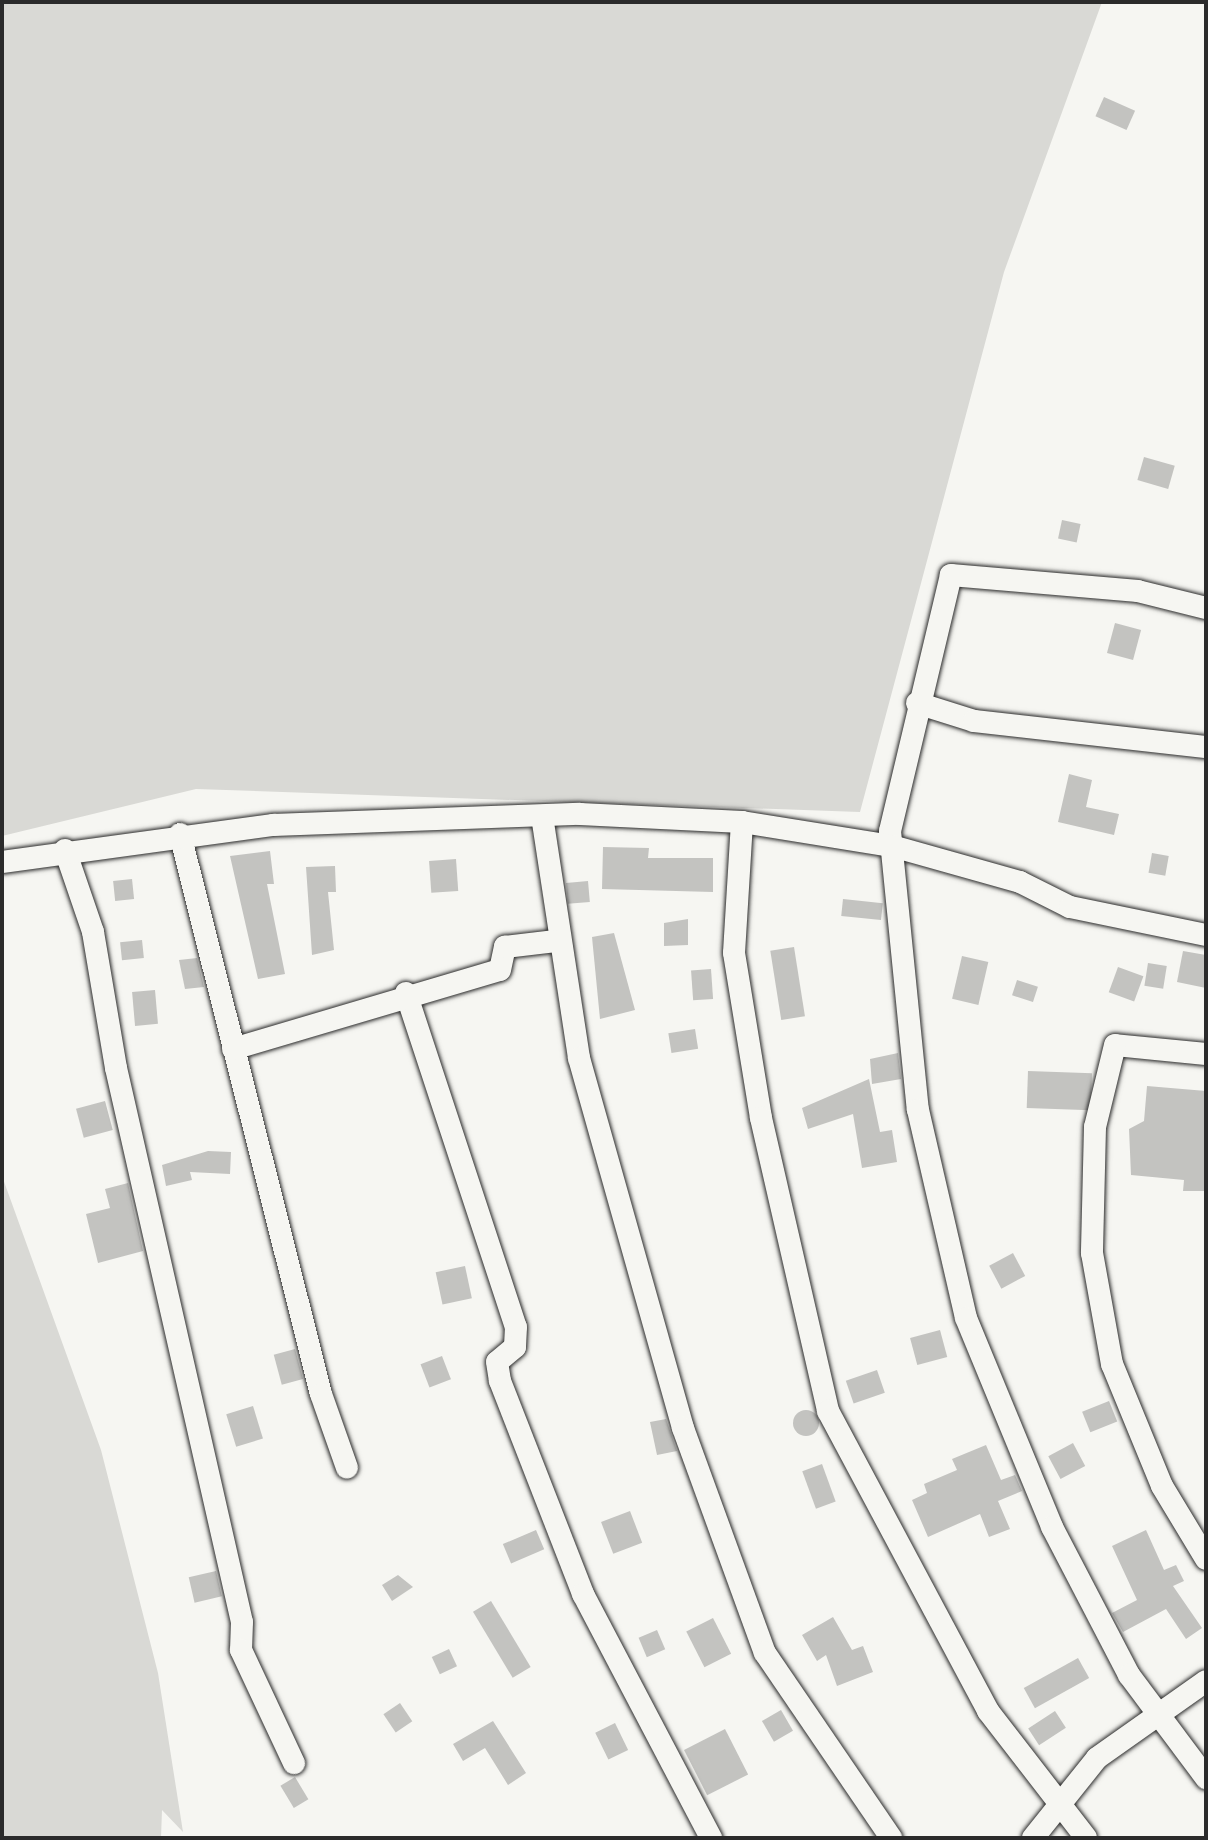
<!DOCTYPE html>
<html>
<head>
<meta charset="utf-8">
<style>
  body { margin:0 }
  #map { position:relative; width:1208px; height:1840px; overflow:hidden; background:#f6f6f2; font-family:Mali,sans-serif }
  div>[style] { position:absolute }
  .green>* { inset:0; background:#d9d9d5 }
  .building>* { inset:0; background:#c3c3c0; transform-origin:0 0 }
  .round { border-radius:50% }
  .roads { filter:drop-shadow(0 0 2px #2b2b2b) drop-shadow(0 0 2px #2b2b2b) }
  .street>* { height:22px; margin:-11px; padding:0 11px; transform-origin:11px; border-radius:11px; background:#f6f6f2 }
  span { translate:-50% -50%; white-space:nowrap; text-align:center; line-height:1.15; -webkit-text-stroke:7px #f6f6f2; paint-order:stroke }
  .frame { position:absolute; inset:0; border:4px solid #2b2b2b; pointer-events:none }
</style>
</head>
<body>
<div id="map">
  <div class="green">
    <div style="clip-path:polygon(2px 2px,1102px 2px,1004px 272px,860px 812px,196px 789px,2px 836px)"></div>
    <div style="clip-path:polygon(2px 1176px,101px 1450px,158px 1673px,183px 1832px,162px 1810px,161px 1838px,2px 1838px)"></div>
  </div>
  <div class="building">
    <div style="left:1104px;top:97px;width:34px;height:21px;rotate:24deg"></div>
    <div style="left:1144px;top:457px;width:32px;height:24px;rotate:16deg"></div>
    <div style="left:1062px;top:520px;width:19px;height:19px;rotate:12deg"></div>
    <div style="left:1115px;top:623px;width:27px;height:31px;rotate:15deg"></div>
    <div style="clip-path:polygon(1069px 774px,1092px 780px,1086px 807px,1119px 814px,1114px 835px,1058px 822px)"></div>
    <div style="clip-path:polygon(603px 847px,649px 848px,648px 858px,713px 858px,713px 892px,602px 889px)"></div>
    <div style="clip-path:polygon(270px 851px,274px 884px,267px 884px,285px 974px,258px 979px,230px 856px)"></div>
    <div style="left:1152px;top:853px;width:17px;height:20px;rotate:10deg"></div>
    <div style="left:456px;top:859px;width:32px;height:27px;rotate:86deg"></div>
    <div style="clip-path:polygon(335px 866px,336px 892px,328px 892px,334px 950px,312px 955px,306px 867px)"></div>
    <div style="left:132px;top:879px;width:20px;height:19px;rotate:84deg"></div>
    <div style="left:588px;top:881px;width:21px;height:22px;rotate:85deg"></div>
    <div style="left:843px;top:899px;width:40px;height:17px;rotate:6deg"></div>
    <div style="clip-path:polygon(688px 919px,688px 945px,664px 946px,664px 923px)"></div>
    <div style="clip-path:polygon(614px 933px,635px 1010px,600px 1019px,592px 937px)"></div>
    <div style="left:142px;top:940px;width:18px;height:22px;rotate:84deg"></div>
    <div style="left:794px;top:947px;width:70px;height:24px;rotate:81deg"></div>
    <div style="clip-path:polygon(1183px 951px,1206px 955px,1206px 988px,1177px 982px)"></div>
    <div style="left:962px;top:956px;width:27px;height:44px;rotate:13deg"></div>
    <div style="clip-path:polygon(197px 958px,204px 987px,185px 989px,179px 960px)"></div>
    <div style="left:1148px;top:963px;width:19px;height:23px;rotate:9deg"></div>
    <div style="left:1118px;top:967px;width:27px;height:27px;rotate:20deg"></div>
    <div style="left:711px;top:969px;width:30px;height:20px;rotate:86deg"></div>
    <div style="left:1017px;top:980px;width:22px;height:16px;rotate:18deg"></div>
    <div style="left:155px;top:990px;width:34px;height:23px;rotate:85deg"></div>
    <div style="left:695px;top:1029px;width:20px;height:27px;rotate:81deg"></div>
    <div style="clip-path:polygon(898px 1053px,901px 1079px,872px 1084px,870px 1059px)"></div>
    <div style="left:1028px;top:1071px;width:64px;height:37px;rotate:2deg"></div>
    <div style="clip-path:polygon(869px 1079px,880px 1132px,892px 1130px,897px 1162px,862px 1168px,853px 1114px,808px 1129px,802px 1108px)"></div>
    <div style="clip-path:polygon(1147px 1086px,1206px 1091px,1206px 1191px,1183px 1191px,1184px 1180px,1131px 1175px,1129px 1129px,1144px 1121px)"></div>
    <div style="left:105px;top:1101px;width:30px;height:30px;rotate:75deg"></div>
    <div style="clip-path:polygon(208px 1151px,231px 1152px,230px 1174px,190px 1172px,192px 1180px,166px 1186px,162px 1165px)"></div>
    <div style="clip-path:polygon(128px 1183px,143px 1251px,98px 1263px,86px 1214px,110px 1208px,105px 1189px)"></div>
    <div style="left:1013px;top:1253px;width:26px;height:27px;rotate:62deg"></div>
    <div style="left:465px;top:1266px;width:33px;height:30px;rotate:78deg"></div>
    <div style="left:940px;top:1330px;width:28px;height:31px;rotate:75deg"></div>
    <div style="left:295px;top:1349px;width:31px;height:22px;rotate:75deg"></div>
    <div style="left:442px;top:1356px;width:25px;height:23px;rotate:69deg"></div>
    <div style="left:877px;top:1370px;width:24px;height:33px;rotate:71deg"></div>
    <div style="left:1109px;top:1401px;width:22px;height:29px;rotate:68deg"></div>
    <div style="left:253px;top:1406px;width:34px;height:28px;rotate:73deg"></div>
    <div class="round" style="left:793px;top:1410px;width:26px;height:26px"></div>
    <div style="clip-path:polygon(666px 1419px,677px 1451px,657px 1455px,650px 1422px)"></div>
    <div style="left:1073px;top:1443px;width:26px;height:28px;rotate:62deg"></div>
    <div style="clip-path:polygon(986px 1445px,1001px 1480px,1015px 1475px,1022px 1491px,998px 1501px,1010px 1529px,989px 1537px,980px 1514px,928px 1537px,912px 1500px,927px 1493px,924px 1484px,957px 1470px,952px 1459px)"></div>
    <div style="left:822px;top:1464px;width:40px;height:21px;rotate:70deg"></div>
    <div style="left:630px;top:1511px;width:34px;height:31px;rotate:69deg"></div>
    <div style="left:536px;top:1530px;width:21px;height:36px;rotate:67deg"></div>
    <div style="clip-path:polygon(1146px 1530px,1164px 1570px,1176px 1565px,1184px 1581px,1173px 1586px,1202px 1628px,1186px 1639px,1166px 1609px,1123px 1632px,1112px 1613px,1137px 1600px,1112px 1546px)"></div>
    <div style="left:216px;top:1571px;width:26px;height:28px;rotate:77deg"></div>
    <div style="clip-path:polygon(398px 1575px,413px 1587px,392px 1601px,382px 1585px)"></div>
    <div style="left:491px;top:1601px;width:77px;height:21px;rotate:59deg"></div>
    <div style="clip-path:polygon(833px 1617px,852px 1650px,863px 1646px,873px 1672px,837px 1686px,826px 1655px,817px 1661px,802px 1635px)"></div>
    <div style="left:713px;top:1618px;width:40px;height:30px;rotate:63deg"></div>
    <div style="left:657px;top:1630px;width:21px;height:20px;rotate:67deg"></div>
    <div style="left:449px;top:1649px;width:19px;height:19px;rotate:65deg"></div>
    <div style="left:1078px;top:1658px;width:23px;height:62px;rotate:61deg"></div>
    <div style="left:400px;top:1703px;width:22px;height:20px;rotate:56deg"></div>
    <div style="left:781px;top:1710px;width:24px;height:22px;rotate:60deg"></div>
    <div style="left:1055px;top:1711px;width:20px;height:32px;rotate:57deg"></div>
    <div style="clip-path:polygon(493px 1721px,526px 1773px,508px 1785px,485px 1748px,463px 1761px,453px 1744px)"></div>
    <div style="left:615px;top:1723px;width:30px;height:22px;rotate:64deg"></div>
    <div style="left:725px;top:1729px;width:51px;height:46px;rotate:63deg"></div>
    <div style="left:295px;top:1777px;width:26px;height:17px;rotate:59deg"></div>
  </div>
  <div class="roads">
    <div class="street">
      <div style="left:1206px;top:608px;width:70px;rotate:-166deg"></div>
      <div style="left:1138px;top:591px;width:188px;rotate:-175.1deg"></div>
      <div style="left:951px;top:575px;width:263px;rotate:103.4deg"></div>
      <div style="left:890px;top:831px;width:280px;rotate:84.3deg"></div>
      <div style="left:918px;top:1110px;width:213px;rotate:77deg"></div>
      <div style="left:966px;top:1318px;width:226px;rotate:67.6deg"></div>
      <div style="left:1052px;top:1527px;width:167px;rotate:62.5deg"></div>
      <div style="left:1129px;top:1675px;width:129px;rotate:53.2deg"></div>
      <div style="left:917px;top:703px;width:60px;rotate:17.5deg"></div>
      <div style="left:974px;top:721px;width:233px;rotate:6.4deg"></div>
      <div style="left:542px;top:816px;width:245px;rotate:81.3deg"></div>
      <div style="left:579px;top:1058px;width:384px;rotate:74.3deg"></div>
      <div style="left:683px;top:1428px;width:239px;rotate:70deg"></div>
      <div style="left:765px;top:1653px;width:224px;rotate:55.7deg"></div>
      <div style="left:742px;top:822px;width:131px;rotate:93.5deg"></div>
      <div style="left:734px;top:953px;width:167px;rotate:80.7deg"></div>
      <div style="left:761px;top:1118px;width:301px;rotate:77.1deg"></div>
      <div style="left:828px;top:1411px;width:340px;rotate:61.9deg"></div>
      <div style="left:988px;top:1711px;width:160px;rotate:52.3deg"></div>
      <div style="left:180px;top:834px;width:577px;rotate:75.87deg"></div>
      <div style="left:321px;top:1394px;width:78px;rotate:70.6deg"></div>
      <div style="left:65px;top:850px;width:87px;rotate:71.1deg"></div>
      <div style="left:93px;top:932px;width:138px;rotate:80.4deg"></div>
      <div style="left:116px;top:1068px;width:568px;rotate:77.19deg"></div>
      <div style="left:242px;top:1622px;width:28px;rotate:92deg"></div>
      <div style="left:241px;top:1650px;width:125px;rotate:64.9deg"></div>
      <div style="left:2px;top:862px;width:274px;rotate:-7.8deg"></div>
      <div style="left:273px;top:825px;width:307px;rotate:-2.1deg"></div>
      <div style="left:580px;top:814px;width:162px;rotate:2.8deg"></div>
      <div style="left:742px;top:822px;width:152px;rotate:9.1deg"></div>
      <div style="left:892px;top:846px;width:133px;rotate:15.7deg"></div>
      <div style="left:1020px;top:882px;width:56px;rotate:26.6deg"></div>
      <div style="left:1070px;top:907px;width:139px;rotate:11.6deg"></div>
      <div style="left:406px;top:993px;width:352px;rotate:71.8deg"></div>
      <div style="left:516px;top:1327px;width:20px;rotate:93deg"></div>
      <div style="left:515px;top:1347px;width:23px;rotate:140deg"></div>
      <div style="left:497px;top:1362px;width:19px;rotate:81deg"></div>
      <div style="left:500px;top:1381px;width:229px;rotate:68.7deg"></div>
      <div style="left:583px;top:1594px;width:276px;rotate:62.3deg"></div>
      <div style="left:233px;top:1049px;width:278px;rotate:-16.5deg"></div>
      <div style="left:500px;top:970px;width:24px;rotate:-78deg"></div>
      <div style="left:505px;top:947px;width:51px;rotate:-6.7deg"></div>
      <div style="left:1206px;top:1054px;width:91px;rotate:-174.4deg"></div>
      <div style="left:1115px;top:1045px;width:84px;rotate:103.7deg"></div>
      <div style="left:1095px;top:1127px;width:126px;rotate:91.4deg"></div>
      <div style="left:1092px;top:1253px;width:113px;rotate:79.8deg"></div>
      <div style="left:1112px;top:1364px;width:132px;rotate:67.7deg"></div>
      <div style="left:1162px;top:1486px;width:85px;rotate:58.9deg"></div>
      <div style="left:1033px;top:1838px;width:102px;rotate:-51.3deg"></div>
      <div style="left:1097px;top:1758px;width:133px;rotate:-35.2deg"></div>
    </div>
  </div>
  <div class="frame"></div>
</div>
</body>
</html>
